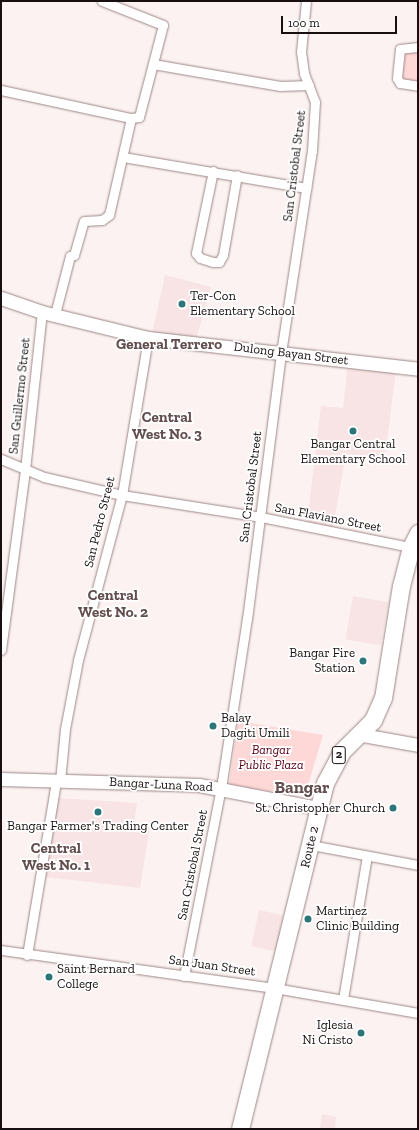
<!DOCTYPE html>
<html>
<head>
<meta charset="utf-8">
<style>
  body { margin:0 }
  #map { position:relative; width:419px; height:1130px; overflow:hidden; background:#fcf2f2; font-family:"Zilla Slab",serif }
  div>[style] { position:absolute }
  .built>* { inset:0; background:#f8e4e4; transform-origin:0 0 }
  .green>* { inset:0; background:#fed7d7 }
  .roads { filter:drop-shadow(0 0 1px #9d8786) drop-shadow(0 0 1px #9d8786) }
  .street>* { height:9px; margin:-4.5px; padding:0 4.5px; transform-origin:4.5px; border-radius:4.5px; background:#fff }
  .secondary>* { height:13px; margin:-6.5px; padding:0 6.5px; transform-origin:6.5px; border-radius:6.5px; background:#fff }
  .highway>* { height:17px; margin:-8.5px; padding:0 8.5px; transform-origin:8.5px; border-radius:8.5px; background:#fff }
  .dots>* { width:11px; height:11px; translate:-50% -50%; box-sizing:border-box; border:2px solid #fff; border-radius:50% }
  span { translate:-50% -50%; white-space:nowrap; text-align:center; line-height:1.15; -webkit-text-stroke:3.5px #fff; paint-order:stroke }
  .shield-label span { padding:1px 3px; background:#fff; border:1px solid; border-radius:3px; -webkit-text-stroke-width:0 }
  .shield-label { font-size:12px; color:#181010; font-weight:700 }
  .street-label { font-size:13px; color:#181010 }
  .poi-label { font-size:13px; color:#181010 }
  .left { translate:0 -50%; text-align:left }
  .right { translate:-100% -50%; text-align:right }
  .park-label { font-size:13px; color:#570114; font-style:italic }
  .quarter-label { font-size:15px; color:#624e4e; font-weight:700 }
  .district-label { font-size:17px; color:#624e4e; font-weight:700 }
  .frame { position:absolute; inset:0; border:2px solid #181010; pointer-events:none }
  .scale { position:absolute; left:281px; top:16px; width:116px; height:18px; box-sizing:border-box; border:2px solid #181010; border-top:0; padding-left:5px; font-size:12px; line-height:14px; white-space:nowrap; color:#181010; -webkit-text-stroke:3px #fff; paint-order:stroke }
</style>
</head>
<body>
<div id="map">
  <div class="built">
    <div style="clip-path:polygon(165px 275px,211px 287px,196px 339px,152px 334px)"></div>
    <div style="clip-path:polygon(348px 363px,396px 369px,385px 458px,346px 454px,333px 527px,307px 523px,321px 406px,343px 408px)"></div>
    <div style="left:353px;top:596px;width:36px;height:44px;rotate:10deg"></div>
    <div style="clip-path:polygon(58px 798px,137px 803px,134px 824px,150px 825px,140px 888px,46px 877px)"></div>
    <div style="left:259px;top:910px;width:25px;height:37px;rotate:12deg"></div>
    <div style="clip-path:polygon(322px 1114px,336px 1117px,335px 1129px,320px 1128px)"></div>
  </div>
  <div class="green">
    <div style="clip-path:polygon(418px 48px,418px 83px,400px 81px,405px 49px)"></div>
    <div style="clip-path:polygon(238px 721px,323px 735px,305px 795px,229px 786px)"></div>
  </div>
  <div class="roads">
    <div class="street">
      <div style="left:418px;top:47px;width:18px;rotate:174deg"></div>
      <div style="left:400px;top:49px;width:29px;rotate:96deg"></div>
      <div style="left:397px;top:78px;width:6px;rotate:59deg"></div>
      <div style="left:400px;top:83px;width:18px;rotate:9deg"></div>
      <div style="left:153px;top:64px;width:129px;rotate:9.8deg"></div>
      <div style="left:280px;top:86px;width:29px;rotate:-2deg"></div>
      <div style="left:1px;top:90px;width:133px;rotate:12.2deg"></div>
      <div style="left:131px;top:118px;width:8px;rotate:-7deg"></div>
      <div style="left:139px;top:117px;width:95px;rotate:-75.4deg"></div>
      <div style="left:163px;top:25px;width:66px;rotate:-158.5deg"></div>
      <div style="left:123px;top:157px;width:186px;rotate:9.6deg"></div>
      <div style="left:213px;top:171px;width:84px;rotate:101.7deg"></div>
      <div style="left:196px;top:253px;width:6px;rotate:51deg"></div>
      <div style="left:200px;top:258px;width:14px;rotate:17deg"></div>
      <div style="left:213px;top:262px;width:6px"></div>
      <div style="left:219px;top:262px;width:8px;rotate:-60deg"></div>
      <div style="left:223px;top:255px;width:81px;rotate:-80.1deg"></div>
      <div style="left:55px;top:314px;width:60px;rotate:-75.5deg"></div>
      <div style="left:70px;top:256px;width:4px;rotate:-14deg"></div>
      <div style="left:74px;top:255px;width:35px;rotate:-74deg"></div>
      <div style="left:84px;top:221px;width:18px;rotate:-3deg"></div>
      <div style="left:102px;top:220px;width:9px;rotate:-36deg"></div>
      <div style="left:109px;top:215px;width:99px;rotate:-77.2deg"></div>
      <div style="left:1px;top:459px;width:47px;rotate:22.7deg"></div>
      <div style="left:44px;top:477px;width:80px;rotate:13deg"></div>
      <div style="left:122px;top:495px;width:141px;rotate:9deg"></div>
      <div style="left:261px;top:517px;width:157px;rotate:11.4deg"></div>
      <div style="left:1px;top:650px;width:182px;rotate:-82.4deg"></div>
      <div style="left:25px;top:470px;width:159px;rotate:-83.9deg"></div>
      <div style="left:60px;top:781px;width:52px;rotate:-84.5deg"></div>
      <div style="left:65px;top:729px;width:70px;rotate:-79.3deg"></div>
      <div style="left:78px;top:660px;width:171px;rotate:-75.1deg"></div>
      <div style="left:122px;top:495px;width:159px;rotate:-80.6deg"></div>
      <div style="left:311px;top:845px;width:109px;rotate:10.6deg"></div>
      <div style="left:1px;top:950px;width:277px;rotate:7.9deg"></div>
      <div style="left:275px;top:988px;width:145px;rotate:9.9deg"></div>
      <div style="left:27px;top:955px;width:176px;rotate:-80.5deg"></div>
      <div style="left:184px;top:976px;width:192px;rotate:-78.9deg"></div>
      <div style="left:221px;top:788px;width:171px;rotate:-81.3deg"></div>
      <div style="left:247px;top:619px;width:268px;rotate:-82.7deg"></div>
      <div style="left:281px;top:353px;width:204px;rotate:-81.3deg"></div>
      <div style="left:312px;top:151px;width:49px;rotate:-86.5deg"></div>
      <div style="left:315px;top:102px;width:31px;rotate:-111deg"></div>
      <div style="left:304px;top:73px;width:21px;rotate:-98deg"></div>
      <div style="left:301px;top:52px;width:51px;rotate:-84.4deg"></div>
      <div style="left:343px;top:999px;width:145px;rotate:-80.5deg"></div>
    </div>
    <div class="secondary">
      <div style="left:1px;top:298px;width:43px;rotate:18.9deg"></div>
      <div style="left:42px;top:312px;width:109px;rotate:13.8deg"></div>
      <div style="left:148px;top:338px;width:272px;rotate:6.5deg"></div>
      <div style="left:357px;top:734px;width:62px;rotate:10.2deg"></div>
      <div style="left:1px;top:779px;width:198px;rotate:1.7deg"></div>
      <div style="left:199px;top:785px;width:122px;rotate:10.9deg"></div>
    </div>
    <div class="highway">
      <div style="left:240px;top:1129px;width:356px;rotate:-76.2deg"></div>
      <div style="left:325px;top:783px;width:36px;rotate:-62deg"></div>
      <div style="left:342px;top:751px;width:44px;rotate:-45deg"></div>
      <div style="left:373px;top:720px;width:24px;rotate:-66deg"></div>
      <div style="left:383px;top:698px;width:113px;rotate:-80.9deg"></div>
      <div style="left:401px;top:586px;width:40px;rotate:-75.6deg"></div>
      <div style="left:411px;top:547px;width:16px;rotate:-63deg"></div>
    </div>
  </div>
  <div class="dots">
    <div style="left:182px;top:304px;background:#2c7679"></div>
    <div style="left:353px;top:431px;background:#2c7679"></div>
    <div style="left:363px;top:661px;background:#2c7679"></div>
    <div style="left:213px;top:726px;background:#2c7679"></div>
    <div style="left:393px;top:808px;background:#2c7679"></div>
    <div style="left:98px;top:812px;background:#2c7679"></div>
    <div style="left:308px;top:919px;background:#2c7679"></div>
    <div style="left:49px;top:977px;background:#2c7679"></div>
    <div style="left:361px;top:1033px;background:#2c7679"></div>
  </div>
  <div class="shield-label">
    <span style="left:339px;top:755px">2</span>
  </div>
  <div class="street-label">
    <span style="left:295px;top:166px;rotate:-83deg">San Cristobal Street</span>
    <span style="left:291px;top:354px;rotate:7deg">Dulong Bayan Street</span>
    <span style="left:20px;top:396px;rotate:-84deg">San Guillermo Street</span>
    <span style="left:251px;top:487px;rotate:-83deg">San Cristobal Street</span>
    <span style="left:328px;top:518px;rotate:11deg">San Flaviano Street</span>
    <span style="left:100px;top:522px;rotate:-76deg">San Pedro Street</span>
    <span style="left:161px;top:785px;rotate:3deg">Bangar-Luna Road</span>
    <span style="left:310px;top:847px;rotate:-77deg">Route 2</span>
    <span style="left:193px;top:865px;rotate:-79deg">San Cristobal Street</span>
    <span style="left:212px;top:966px;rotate:8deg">San Juan Street</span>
  </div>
  <div class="poi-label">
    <span class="left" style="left:190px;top:304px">Ter-Con<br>Elementary School</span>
    <span style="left:353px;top:452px">Bangar Central<br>Elementary School</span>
    <span class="right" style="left:355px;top:661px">Bangar Fire<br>Station</span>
    <span class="left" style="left:221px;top:726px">Balay<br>Dagiti Umili</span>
    <span class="right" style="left:385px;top:808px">St. Christopher Church</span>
    <span style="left:98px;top:826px">Bangar Farmer's Trading Center</span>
    <span class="left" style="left:316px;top:919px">Martinez<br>Clinic Building</span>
    <span class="left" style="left:57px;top:977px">Saint Bernard<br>College</span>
    <span class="right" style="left:353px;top:1033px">Iglesia<br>Ni Cristo</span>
  </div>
  <div class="park-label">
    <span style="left:271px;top:758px">Bangar<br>Public Plaza</span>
  </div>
  <div class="quarter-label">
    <span style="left:169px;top:345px">General Terrero</span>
    <span style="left:167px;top:426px">Central<br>West No. 3</span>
    <span style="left:113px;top:604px">Central<br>West No. 2</span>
    <span style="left:56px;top:857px">Central<br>West No. 1</span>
  </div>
  <div class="district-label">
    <span style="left:302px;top:788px">Bangar</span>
  </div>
  <div class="frame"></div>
  <div class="scale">100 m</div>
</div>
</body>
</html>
